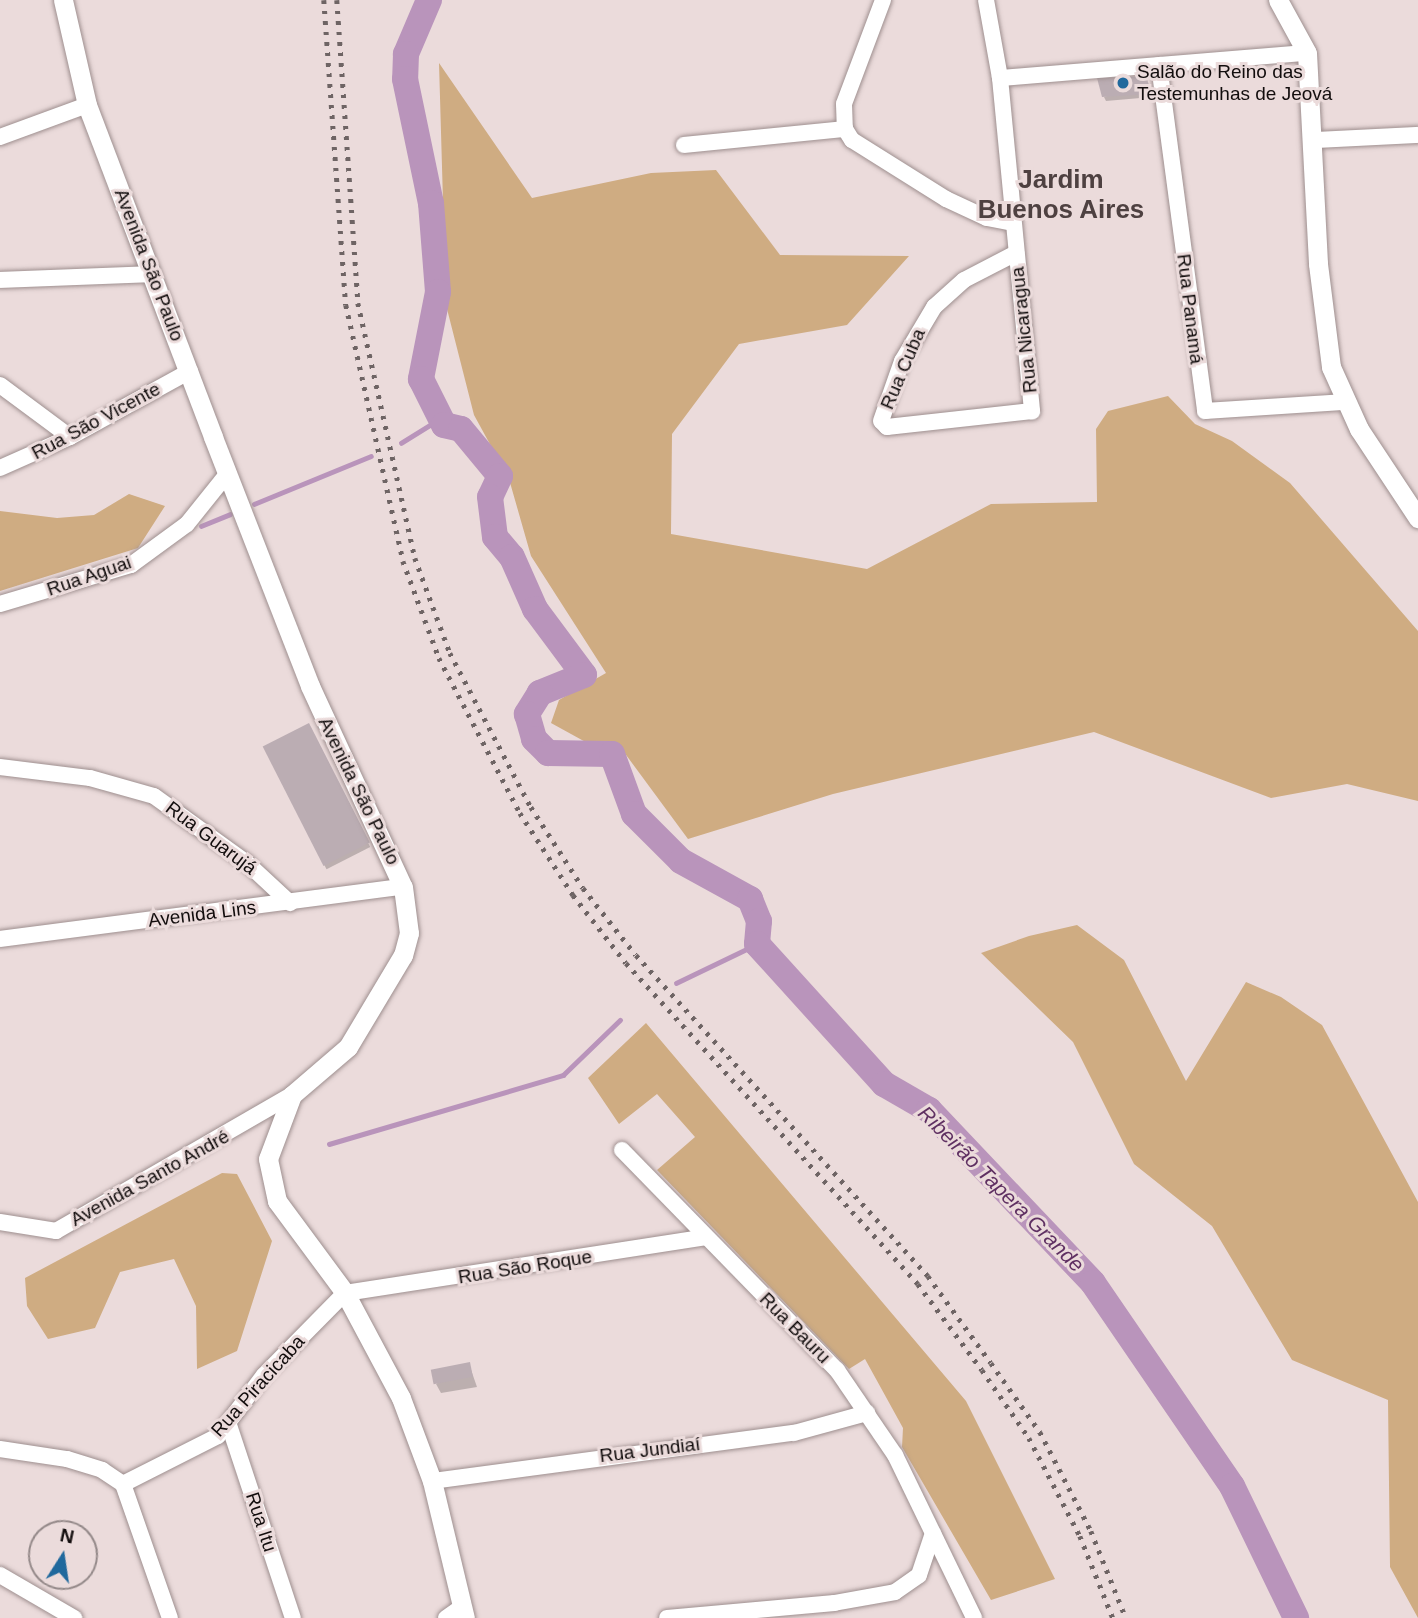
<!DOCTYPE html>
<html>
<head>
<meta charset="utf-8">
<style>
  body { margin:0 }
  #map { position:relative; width:1418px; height:1618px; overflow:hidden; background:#ebdbdb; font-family:Arial,sans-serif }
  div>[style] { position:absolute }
  .forest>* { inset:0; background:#cfac82 }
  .shadow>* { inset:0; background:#0003; transform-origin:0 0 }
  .stream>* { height:4.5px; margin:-2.25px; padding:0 2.25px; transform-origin:2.25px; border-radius:2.25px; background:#b994bb }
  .river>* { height:26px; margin:-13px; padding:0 13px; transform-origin:13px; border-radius:13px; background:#b994bb }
  .building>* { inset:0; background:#bbadb3; transform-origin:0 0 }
  .roads { filter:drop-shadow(0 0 2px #9e8f8f) drop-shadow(0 0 2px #9e8f8f) }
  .minor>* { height:16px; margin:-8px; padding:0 8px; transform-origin:8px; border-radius:8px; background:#fff }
  .major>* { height:19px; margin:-9.5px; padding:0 9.5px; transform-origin:9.5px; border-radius:9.5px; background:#fff }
  .rail>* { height:4.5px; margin-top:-2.25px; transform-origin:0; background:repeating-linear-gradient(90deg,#6e6464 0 3.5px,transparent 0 10.5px) }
  .dots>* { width:19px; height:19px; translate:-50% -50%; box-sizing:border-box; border:4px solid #ebdbdb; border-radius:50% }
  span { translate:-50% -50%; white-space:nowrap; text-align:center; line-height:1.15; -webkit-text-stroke:6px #ebdbdb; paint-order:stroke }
  .poi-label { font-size:19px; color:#120d0d }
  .left { translate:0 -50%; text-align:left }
  .street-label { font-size:19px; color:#120d0d }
  .water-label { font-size:21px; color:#5f3062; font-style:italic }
  .district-label { font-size:26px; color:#4e4141; font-weight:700 }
  .north { position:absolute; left:28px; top:1520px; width:70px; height:70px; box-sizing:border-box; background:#ebdbdb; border:2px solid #948989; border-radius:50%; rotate:12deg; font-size:19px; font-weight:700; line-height:28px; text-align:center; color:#120d0d }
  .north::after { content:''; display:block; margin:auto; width:24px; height:32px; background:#20699d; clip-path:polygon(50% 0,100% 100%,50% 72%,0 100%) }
</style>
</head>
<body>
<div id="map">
  <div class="forest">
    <div style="clip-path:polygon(439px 63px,532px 198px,651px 173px,716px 170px,780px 255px,909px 256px,847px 325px,739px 344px,672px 434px,671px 534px,867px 569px,991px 504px,1097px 502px,1096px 429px,1108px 411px,1168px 396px,1195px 424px,1232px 441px,1290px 483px,1418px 631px,1418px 801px,1347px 784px,1271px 798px,1094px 732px,833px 794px,688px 839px,618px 744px,591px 745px,551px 723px,559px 700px,606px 673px,531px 556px,509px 479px,474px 415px,446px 305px)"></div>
    <div style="clip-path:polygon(129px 494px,165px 506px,138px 548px,0 591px,0 511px,57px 518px,94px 515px)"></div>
    <div style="clip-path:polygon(1077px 925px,1124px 960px,1186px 1081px,1246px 982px,1281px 997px,1322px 1025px,1418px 1202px,1418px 1618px,1390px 1567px,1388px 1400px,1292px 1360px,1212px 1226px,1134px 1164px,1073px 1042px,981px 953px,1029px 936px)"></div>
    <div style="clip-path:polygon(646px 1023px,966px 1401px,1055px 1579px,991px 1600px,902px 1447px,903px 1428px,865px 1359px,849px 1369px,657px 1170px,695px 1137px,657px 1094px,619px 1124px,588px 1078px)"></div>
    <div style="clip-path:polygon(222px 1173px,237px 1174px,272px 1241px,237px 1351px,197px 1369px,196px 1306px,174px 1259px,120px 1272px,95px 1328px,48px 1339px,27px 1306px,25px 1278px)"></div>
  </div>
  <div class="shadow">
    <div style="clip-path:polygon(1147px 82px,1152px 97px,1106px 101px,1104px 97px)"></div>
    <div style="left:308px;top:725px;width:137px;height:49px;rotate:63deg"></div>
    <div style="clip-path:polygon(469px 1364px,477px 1387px,441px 1393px,436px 1384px)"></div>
  </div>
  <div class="stream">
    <div style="left:401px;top:443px;width:47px;rotate:-32deg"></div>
    <div style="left:254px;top:504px;width:126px;rotate:-22.3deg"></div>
    <div style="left:201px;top:526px;width:31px;rotate:-22deg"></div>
    <div style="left:676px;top:983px;width:90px;rotate:-25.7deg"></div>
    <div style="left:329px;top:1144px;width:244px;rotate:-16.4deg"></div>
    <div style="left:563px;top:1075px;width:79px;rotate:-44deg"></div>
  </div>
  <div class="river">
    <div style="left:429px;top:0;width:59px;rotate:113.1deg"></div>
    <div style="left:406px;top:54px;width:25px;rotate:92deg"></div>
    <div style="left:405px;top:79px;width:127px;rotate:78.2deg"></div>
    <div style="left:431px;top:203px;width:89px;rotate:85.5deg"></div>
    <div style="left:438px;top:292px;width:89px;rotate:101.1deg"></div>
    <div style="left:421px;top:379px;width:51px;rotate:63.4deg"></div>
    <div style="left:444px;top:425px;width:17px;rotate:13deg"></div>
    <div style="left:461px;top:429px;width:61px;rotate:50.3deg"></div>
    <div style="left:500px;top:476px;width:23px;rotate:115deg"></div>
    <div style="left:490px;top:497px;width:40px;rotate:82.9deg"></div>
    <div style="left:495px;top:537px;width:26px;rotate:50deg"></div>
    <div style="left:512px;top:557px;width:57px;rotate:66.1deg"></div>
    <div style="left:535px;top:609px;width:82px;rotate:53.4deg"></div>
    <div style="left:584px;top:675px;width:48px;rotate:157.8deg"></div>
    <div style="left:540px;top:693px;width:25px;rotate:122deg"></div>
    <div style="left:527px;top:714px;width:26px;rotate:74deg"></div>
    <div style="left:534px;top:739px;width:20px;rotate:45deg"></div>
    <div style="left:548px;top:753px;width:64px;rotate:0.9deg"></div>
    <div style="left:612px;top:754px;width:64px;rotate:69.9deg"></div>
    <div style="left:634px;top:814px;width:66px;rotate:45deg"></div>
    <div style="left:681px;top:861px;width:79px;rotate:28.8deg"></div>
    <div style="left:750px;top:899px;width:24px;rotate:68deg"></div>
    <div style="left:759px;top:921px;width:23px;rotate:95deg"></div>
    <div style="left:757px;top:944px;width:189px;rotate:47.8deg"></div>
    <div style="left:884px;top:1084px;width:52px;rotate:30deg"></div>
    <div style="left:929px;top:1110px;width:238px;rotate:46.5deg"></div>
    <div style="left:1093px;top:1283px;width:246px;rotate:55.6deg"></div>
    <div style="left:1232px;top:1486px;width:147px;rotate:64.1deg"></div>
  </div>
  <div class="building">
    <div style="clip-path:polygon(1146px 76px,1152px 94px,1102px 97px,1097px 78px)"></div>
    <div style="left:309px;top:723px;width:134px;height:52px;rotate:63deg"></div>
    <div style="left:470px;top:1362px;width:15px;height:40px;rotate:79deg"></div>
  </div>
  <div class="roads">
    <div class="minor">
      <div style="left:883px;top:0;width:111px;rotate:110.6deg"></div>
      <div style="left:844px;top:104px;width:25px;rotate:88deg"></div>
      <div style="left:845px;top:129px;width:13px;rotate:58deg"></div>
      <div style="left:852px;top:140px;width:111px;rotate:32.1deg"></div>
      <div style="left:946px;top:199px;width:45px;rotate:24.9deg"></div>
      <div style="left:987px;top:218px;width:25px;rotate:11deg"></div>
      <div style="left:986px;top:0;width:79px;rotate:79.8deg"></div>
      <div style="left:1000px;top:78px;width:335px;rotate:84.5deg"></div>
      <div style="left:1032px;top:411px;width:146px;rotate:173.7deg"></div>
      <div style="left:887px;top:427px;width:8px;rotate:-135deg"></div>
      <div style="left:881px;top:421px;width:64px;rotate:-70.7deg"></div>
      <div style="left:902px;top:361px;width:63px;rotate:-59.3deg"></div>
      <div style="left:934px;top:307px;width:40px;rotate:-42deg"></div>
      <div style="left:964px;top:280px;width:59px;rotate:-27.4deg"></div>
      <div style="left:1159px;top:65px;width:349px;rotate:82.4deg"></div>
      <div style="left:1205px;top:411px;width:141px;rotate:-3.7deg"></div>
      <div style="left:1000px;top:78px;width:308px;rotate:-4.7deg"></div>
      <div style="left:0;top:137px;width:93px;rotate:-20.2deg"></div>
      <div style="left:1314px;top:140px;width:104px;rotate:-2.8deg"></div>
      <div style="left:684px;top:145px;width:162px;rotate:-5.7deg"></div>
      <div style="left:0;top:280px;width:153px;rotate:-2.2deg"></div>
      <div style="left:0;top:385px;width:87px;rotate:36.6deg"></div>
      <div style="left:0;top:468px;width:77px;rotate:-23.9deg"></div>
      <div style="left:70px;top:437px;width:137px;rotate:-28.8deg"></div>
      <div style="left:0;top:604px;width:137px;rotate:-16.6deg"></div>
      <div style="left:131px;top:565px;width:69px;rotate:-36.2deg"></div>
      <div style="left:187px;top:524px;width:65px;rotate:-51.2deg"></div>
      <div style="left:0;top:767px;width:91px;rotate:7deg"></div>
      <div style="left:90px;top:778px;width:66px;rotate:15.7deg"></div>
      <div style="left:154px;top:796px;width:115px;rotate:35.8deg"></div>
      <div style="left:247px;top:863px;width:59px;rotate:42.9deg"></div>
      <div style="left:0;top:939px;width:406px;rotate:-7.4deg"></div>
      <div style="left:622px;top:1150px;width:308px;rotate:45.7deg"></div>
      <div style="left:837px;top:1370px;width:103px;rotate:55.7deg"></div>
      <div style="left:895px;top:1455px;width:181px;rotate:64.1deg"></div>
      <div style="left:0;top:1222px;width:57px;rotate:9.1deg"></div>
      <div style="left:56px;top:1231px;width:272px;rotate:-30deg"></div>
      <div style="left:229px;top:1425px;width:203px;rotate:71.7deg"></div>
      <div style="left:0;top:1449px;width:68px;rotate:8.5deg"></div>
      <div style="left:67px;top:1459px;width:37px;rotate:17deg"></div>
      <div style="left:102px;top:1470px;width:25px;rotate:34deg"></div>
      <div style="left:123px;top:1484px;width:142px;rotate:70.7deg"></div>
      <div style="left:432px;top:1481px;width:365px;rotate:-7.6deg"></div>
      <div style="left:794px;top:1433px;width:76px;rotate:-15.3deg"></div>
      <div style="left:123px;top:1484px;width:106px;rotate:-26.8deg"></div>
      <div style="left:218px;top:1436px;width:76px;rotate:-53deg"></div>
      <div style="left:264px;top:1375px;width:115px;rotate:-45.4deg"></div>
      <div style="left:345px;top:1293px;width:364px;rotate:-8.8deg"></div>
      <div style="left:0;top:1575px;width:86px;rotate:30.2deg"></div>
      <div style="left:446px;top:1618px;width:19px;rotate:-35deg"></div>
      <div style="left:667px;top:1618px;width:168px;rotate:-5.1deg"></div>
      <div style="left:834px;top:1603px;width:62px;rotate:-10.2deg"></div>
      <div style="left:895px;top:1592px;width:29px;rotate:-35deg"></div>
      <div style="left:919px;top:1575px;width:44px;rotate:-71.6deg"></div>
    </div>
    <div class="major">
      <div style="left:63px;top:0;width:108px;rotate:77.1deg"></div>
      <div style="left:87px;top:105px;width:355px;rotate:69.2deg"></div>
      <div style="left:213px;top:437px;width:267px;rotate:68.7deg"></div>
      <div style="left:310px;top:686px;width:221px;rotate:65.2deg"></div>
      <div style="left:403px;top:887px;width:46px;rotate:82.6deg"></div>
      <div style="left:409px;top:933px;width:23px;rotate:105deg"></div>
      <div style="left:403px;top:955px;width:107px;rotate:120.9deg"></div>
      <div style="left:348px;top:1047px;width:74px;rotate:139.4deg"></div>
      <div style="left:292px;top:1095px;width:68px;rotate:110.6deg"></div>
      <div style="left:268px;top:1159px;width:43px;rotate:77.9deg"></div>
      <div style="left:277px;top:1201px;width:114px;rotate:53.5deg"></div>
      <div style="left:345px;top:1293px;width:119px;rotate:61.9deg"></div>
      <div style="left:401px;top:1398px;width:89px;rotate:69.5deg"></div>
      <div style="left:432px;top:1481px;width:141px;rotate:76.5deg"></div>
      <div style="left:1278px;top:0;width:60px;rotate:61.3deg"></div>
      <div style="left:1307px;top:53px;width:211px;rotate:87deg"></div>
      <div style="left:1318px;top:264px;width:104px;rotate:82.8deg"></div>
      <div style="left:1331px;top:367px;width:68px;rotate:65.7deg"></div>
      <div style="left:1359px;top:429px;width:107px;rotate:56.5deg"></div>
    </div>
  </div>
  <div class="rail">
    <div style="left:324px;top:0;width:306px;rotate:85.9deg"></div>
    <div style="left:346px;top:305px;width:262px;rotate:77.4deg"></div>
    <div style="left:403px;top:561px;width:103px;rotate:69.6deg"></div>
    <div style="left:439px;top:658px;width:175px;rotate:62.4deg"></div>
    <div style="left:520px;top:813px;width:98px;rotate:57.1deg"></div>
    <div style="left:573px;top:895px;width:86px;rotate:52.1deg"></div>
    <div style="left:626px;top:963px;width:434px;rotate:47.7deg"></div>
    <div style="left:918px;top:1284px;width:107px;rotate:53.3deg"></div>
    <div style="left:982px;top:1370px;width:83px;rotate:55.3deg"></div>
    <div style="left:1029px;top:1438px;width:110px;rotate:62.5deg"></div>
    <div style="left:1080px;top:1536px;width:88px;rotate:68.1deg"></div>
    <div style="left:337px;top:0;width:304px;rotate:86deg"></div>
    <div style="left:358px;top:303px;width:261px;rotate:77.4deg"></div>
    <div style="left:415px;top:558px;width:101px;rotate:69.8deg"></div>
    <div style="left:450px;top:653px;width:174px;rotate:62.3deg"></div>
    <div style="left:531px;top:807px;width:96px;rotate:57.3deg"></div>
    <div style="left:583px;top:888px;width:85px;rotate:51.7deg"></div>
    <div style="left:636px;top:955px;width:434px;rotate:47.7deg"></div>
    <div style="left:928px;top:1276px;width:107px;rotate:54.1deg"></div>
    <div style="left:991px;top:1363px;width:85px;rotate:54.6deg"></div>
    <div style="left:1040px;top:1432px;width:111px;rotate:62.7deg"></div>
    <div style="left:1091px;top:1531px;width:94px;rotate:68.1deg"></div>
  </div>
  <div class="dots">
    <div style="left:1123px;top:83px;background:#20699d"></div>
  </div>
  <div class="poi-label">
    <span class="left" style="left:1137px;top:83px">Salão do Reino das<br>Testemunhas de Jeová</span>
  </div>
  <div class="street-label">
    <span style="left:149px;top:265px;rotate:69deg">Avenida São Paulo</span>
    <span style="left:1190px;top:309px;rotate:83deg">Rua Panamá</span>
    <span style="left:1024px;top:330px;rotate:-96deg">Rua Nicaragua</span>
    <span style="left:903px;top:369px;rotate:-67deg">Rua Cuba</span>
    <span style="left:96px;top:421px;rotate:-28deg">Rua São Vicente</span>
    <span style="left:89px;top:576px;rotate:-19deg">Rua Aguai</span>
    <span style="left:359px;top:791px;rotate:64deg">Avenida São Paulo</span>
    <span style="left:211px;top:838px;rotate:37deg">Rua Guarujá</span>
    <span style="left:202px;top:914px;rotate:-7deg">Avenida Lins</span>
    <span style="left:150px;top:1178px;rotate:-29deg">Avenida Santo André</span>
    <span style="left:525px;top:1267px;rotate:-9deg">Rua São Roque</span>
    <span style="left:795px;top:1328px;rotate:45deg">Rua Bauru</span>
    <span style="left:258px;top:1386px;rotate:-48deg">Rua Piracicaba</span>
    <span style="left:650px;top:1450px;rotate:-7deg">Rua Jundiaí</span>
    <span style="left:261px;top:1522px;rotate:72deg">Rua Itu</span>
  </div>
  <div class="water-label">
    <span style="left:1001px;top:1189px;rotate:45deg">Ribeirão Tapera Grande</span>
  </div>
  <div class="district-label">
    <span style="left:1061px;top:195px">Jardim<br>Buenos Aires</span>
  </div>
  <div class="north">N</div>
</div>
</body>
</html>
